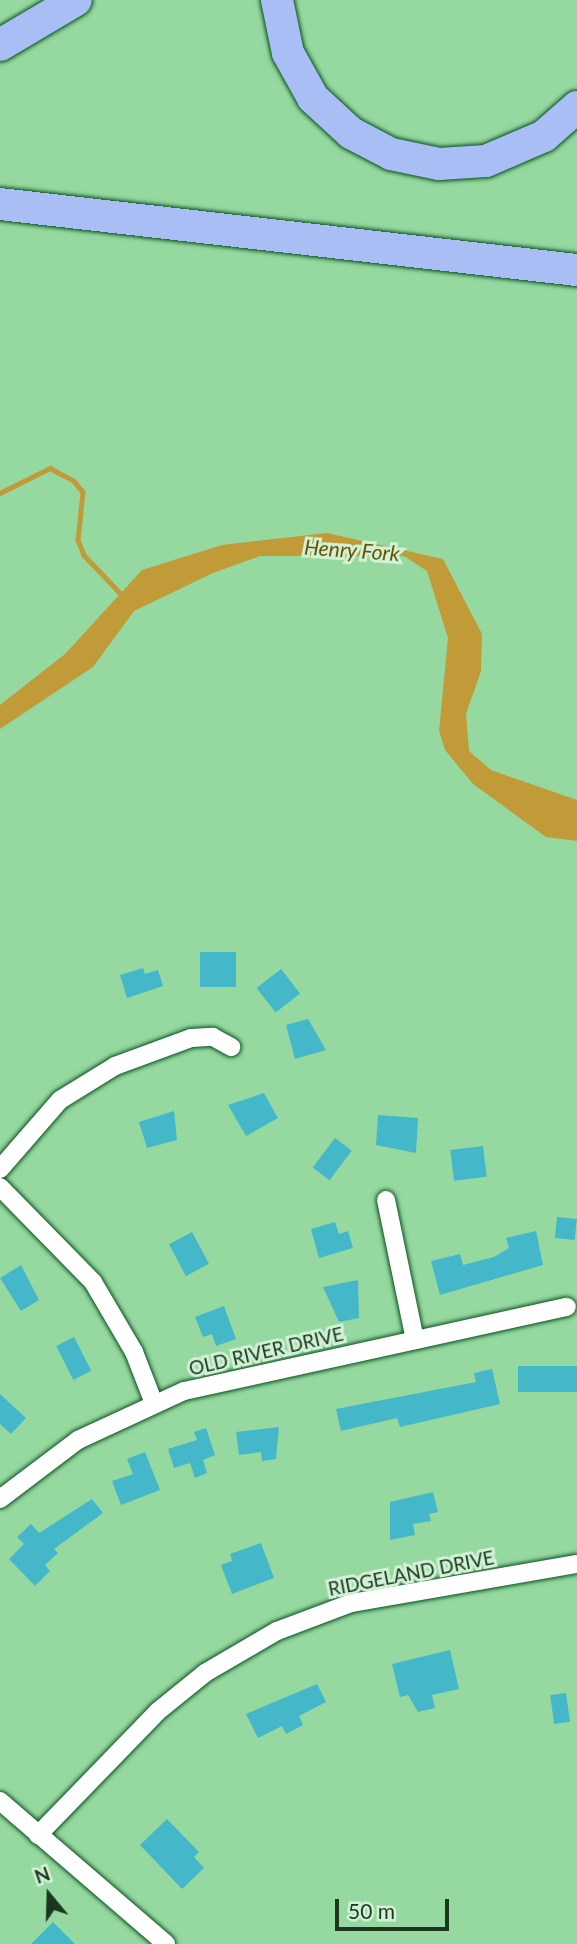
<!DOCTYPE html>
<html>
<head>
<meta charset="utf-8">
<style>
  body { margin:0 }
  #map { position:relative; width:577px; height:1944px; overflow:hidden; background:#96d9a0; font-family:Lato,sans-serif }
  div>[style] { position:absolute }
  .water>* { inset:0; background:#c09b37 }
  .stream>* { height:4.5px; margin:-2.25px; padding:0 2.25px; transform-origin:2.25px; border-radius:2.25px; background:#c09b37 }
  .building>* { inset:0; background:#44b7c8; transform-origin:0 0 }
  .roads { filter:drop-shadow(0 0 2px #095120) drop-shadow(0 0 2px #095120) }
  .street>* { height:18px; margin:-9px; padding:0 9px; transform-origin:9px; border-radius:9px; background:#fff }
  .highway>* { height:32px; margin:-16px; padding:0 16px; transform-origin:16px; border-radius:16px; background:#a9bef4 }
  span { translate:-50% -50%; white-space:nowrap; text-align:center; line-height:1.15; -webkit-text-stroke:6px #d0f1d4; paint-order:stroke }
  .street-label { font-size:19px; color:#1c3720 }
  .water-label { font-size:21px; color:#6a5200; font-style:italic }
  .north { position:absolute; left:14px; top:1860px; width:70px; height:70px; -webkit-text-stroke:5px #d0f1d4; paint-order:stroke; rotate:341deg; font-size:19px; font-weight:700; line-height:28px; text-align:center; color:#1c3720 }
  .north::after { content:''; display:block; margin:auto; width:24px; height:32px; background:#1c3720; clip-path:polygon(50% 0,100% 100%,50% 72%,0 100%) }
  .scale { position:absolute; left:335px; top:1899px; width:114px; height:32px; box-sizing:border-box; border:4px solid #1c3720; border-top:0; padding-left:9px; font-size:21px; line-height:24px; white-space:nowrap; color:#1c3720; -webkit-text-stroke:5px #d0f1d4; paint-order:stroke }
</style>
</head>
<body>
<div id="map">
  <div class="water">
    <div style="clip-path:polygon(327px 533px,443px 559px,482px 634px,481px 671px,466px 714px,469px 751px,491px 770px,577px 800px,577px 841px,546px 837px,473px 784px,445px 750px,439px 731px,448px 638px,427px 571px,404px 556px,260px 556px,213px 573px,134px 611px,93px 667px,0 729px,0 705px,65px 654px,142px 570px,222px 545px)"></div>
  </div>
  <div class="stream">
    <div style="left:0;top:493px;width:56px;rotate:-26.6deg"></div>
    <div style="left:50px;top:468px;width:27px;rotate:28deg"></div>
    <div style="left:74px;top:481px;width:14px;rotate:51deg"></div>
    <div style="left:83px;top:492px;width:48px;rotate:95.9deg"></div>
    <div style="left:78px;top:540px;width:16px;rotate:68deg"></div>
    <div style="left:84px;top:555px;width:58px;rotate:46.4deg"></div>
  </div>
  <div class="building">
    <div style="left:200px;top:952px;width:36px;height:35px"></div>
    <div style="clip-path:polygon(143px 968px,145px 974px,158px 970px,163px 986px,127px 998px,120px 975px)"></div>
    <div style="left:281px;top:969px;width:31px;height:31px;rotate:52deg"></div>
    <div style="clip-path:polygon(308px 1019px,326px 1050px,295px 1059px,286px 1025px)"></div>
    <div style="clip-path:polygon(264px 1093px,278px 1118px,246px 1136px,228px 1105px)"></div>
    <div style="clip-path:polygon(174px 1111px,177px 1140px,147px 1148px,139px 1122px)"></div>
    <div style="clip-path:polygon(378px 1115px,418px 1118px,416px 1153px,376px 1145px)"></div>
    <div style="left:335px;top:1138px;width:21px;height:37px;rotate:37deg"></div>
    <div style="left:483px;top:1146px;width:31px;height:33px;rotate:83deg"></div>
    <div style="left:557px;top:1217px;width:20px;height:21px;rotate:6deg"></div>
    <div style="clip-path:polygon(335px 1222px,339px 1234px,348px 1231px,353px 1248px,319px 1258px,311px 1229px)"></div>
    <div style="clip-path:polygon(536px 1231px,543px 1265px,440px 1295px,431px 1261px,460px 1254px,463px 1265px,494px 1257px,509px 1248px,506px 1238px)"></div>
    <div style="left:192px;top:1232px;width:36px;height:26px;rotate:62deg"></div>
    <div style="clip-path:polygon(21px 1265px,39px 1300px,21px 1311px,0 1278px)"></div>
    <div style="clip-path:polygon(358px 1280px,359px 1318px,339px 1322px,323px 1287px)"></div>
    <div style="clip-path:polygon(224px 1306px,236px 1339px,216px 1346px,212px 1334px,203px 1337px,195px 1317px)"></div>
    <div style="left:74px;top:1337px;width:38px;height:20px;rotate:63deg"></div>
    <div style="left:577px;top:1366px;width:26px;height:59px;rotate:90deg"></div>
    <div style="clip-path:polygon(492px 1369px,500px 1404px,400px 1427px,397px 1418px,341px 1431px,336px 1409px,476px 1382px,474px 1373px)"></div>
    <div style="clip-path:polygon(0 1394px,26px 1418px,11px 1434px,0 1424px)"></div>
    <div style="clip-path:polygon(279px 1427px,276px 1459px,262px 1461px,261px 1452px,239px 1455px,236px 1432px)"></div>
    <div style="clip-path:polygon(206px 1428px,215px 1455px,203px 1460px,207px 1473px,195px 1478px,190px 1463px,174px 1468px,168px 1449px,197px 1440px,194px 1432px)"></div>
    <div style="clip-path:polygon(145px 1452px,160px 1490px,121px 1505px,112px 1481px,133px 1474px,127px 1459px)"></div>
    <div style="clip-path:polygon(433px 1492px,438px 1512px,429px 1514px,431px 1521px,413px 1524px,415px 1535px,390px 1540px,390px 1502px)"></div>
    <div style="clip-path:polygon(92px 1499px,103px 1513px,54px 1549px,58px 1553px,45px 1565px,50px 1571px,35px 1586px,9px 1559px,24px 1544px,17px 1537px,31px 1524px,39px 1533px)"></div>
    <div style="clip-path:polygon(261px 1543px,274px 1578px,232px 1594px,221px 1565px,232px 1561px,230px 1554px)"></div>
    <div style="clip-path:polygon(450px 1650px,459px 1689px,432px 1695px,435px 1708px,418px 1712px,408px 1695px,400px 1697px,392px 1664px)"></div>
    <div style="clip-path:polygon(317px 1684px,326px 1702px,299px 1716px,303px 1725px,286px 1734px,282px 1726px,258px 1738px,246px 1714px)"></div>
    <div style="left:566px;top:1693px;width:29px;height:16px;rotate:82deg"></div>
    <div style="clip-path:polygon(167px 1819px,199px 1852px,194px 1857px,204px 1868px,182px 1889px,140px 1845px)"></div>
    <div style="clip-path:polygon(53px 1922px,75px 1944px,31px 1944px)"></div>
  </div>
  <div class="roads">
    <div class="street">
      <div style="left:0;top:1169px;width:91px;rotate:-49deg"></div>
      <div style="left:60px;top:1100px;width:65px;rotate:-31.7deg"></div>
      <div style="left:115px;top:1066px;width:81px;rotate:-20.2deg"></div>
      <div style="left:191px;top:1038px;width:22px;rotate:-3deg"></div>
      <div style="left:213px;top:1037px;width:21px;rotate:29deg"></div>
      <div style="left:0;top:1187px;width:133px;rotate:45.6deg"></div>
      <div style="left:93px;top:1282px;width:81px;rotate:59.6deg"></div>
      <div style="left:134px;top:1352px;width:53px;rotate:68.8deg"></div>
      <div style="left:386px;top:1200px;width:143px;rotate:78.3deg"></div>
      <div style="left:0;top:1499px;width:98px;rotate:-37.1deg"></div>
      <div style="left:78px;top:1440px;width:117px;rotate:-24.8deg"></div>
      <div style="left:184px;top:1391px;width:392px;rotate:-12.4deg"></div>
      <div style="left:0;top:1801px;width:219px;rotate:40.7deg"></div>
      <div style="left:38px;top:1835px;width:171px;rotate:-45.9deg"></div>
      <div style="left:157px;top:1712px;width:62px;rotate:-39.1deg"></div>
      <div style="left:205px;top:1673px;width:83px;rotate:-30.3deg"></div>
      <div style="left:277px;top:1631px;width:79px;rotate:-20.7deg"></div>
      <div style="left:351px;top:1603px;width:229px;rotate:-9.8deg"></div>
    </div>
    <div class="highway">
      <div style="left:277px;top:0;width:54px;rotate:78.3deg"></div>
      <div style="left:288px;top:53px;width:51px;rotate:60.9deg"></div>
      <div style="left:313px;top:98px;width:52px;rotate:42.6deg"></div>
      <div style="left:351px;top:133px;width:45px;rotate:27.7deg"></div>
      <div style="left:391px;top:154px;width:49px;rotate:11.8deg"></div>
      <div style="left:439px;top:164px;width:47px;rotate:-3.7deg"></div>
      <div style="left:486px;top:161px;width:63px;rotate:-23.3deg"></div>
      <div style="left:544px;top:136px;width:44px;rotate:-41.3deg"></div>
      <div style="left:0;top:45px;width:88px;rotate:-30.6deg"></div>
      <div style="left:0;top:204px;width:581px;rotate:6.53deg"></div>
    </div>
  </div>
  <div class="street-label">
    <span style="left:266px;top:1351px;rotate:-13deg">OLD RIVER DRIVE</span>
    <span style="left:411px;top:1573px;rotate:-11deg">RIDGELAND DRIVE</span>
  </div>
  <div class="water-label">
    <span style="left:352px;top:550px;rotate:4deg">Henry Fork</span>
  </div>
  <div class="north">N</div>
  <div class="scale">50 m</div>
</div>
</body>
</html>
